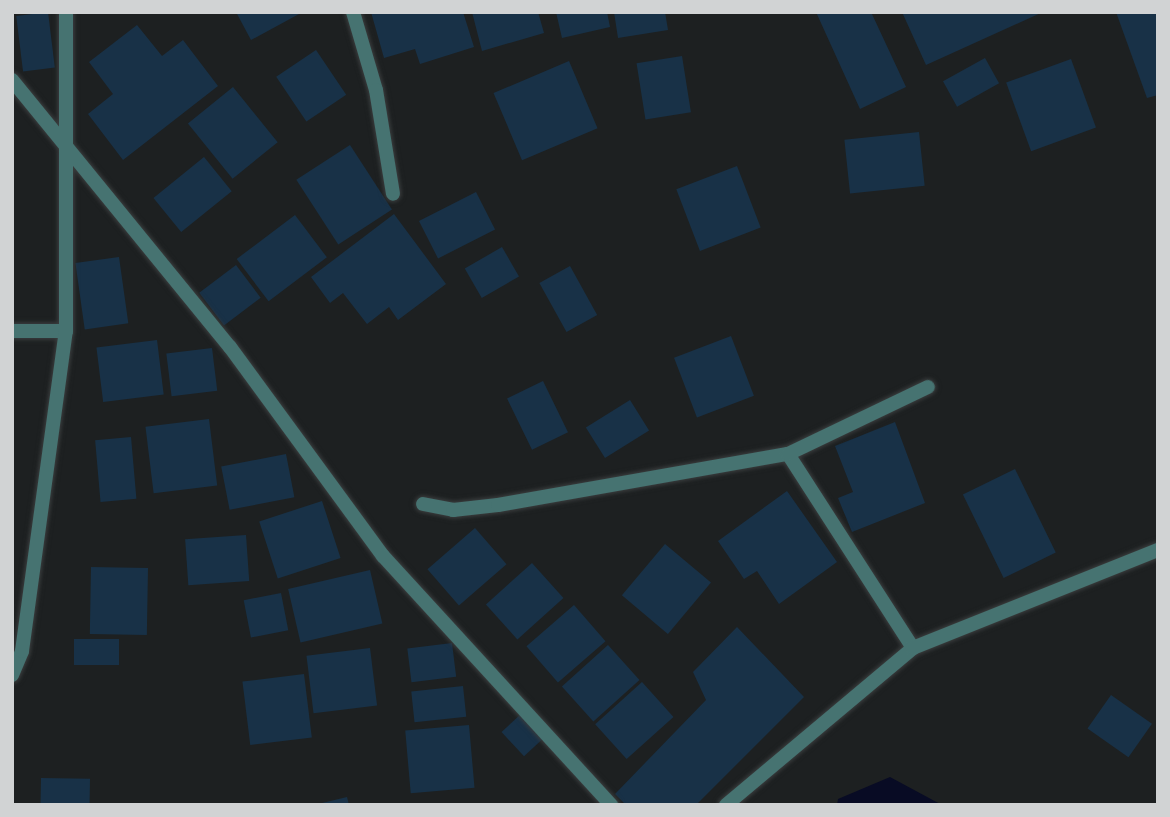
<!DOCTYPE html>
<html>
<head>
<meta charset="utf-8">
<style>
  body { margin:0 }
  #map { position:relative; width:1170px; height:817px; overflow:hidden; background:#1d2021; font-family:Roboto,sans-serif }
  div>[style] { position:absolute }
  .water>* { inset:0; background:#080b24 }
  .building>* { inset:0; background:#183147; transform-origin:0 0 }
  .roads { filter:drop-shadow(0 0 2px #3a3d3e) drop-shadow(0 0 2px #3a3d3e) }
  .minor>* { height:14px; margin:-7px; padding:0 7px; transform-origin:7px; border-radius:7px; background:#467371 }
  span { translate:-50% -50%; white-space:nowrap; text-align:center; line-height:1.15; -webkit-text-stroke:5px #141718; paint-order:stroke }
  .frame { position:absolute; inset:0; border:14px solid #d1d3d4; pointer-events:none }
</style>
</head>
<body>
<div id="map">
  <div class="water">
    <div style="clip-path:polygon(890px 777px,942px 805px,837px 805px,838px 799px)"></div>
  </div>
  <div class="building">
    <div style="left:48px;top:12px;width:56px;height:32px;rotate:83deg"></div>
    <div style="clip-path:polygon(236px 12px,298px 12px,299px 14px,251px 40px)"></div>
    <div style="clip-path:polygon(371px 12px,463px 12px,474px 47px,420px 64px,415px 49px,384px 58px)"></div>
    <div style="clip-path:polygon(472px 12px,538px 12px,544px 33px,482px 51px)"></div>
    <div style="clip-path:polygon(556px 12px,607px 12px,610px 27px,562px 38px)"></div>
    <div style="clip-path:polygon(614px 12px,665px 12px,668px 30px,618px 38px)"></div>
    <div style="clip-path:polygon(816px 12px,871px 12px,906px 87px,860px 109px)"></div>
    <div style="clip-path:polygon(902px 12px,1043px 12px,926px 65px)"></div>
    <div style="clip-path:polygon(1116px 12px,1158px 12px,1158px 95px,1147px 98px)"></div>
    <div style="clip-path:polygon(137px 25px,162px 56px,183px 40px,218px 86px,123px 160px,88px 114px,113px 94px,89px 62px)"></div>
    <div style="left:316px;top:50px;width:54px;height:48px;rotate:56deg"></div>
    <div style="left:682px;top:56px;width:57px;height:46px;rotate:81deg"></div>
    <div style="left:985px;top:58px;width:29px;height:48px;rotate:61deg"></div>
    <div style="left:1071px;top:59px;width:73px;height:69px;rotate:70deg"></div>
    <div style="left:569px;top:61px;width:73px;height:82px;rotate:67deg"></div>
    <div style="left:233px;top:87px;width:71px;height:58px;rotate:51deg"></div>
    <div style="left:919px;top:132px;width:54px;height:75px;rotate:84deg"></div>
    <div style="left:350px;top:145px;width:77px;height:64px;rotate:57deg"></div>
    <div style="left:204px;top:157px;width:44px;height:65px;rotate:51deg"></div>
    <div style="left:737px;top:166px;width:66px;height:65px;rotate:69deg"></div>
    <div style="left:476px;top:192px;width:42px;height:64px;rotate:63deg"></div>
    <div style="clip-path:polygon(394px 214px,446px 284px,398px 320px,389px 307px,367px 324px,343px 293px,330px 303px,311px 277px)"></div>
    <div style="left:295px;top:215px;width:53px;height:73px;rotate:53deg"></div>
    <div style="left:502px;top:247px;width:34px;height:43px;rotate:60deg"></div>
    <div style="left:119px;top:257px;width:67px;height:44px;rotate:82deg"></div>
    <div style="left:236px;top:265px;width:41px;height:46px;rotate:53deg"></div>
    <div style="left:570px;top:266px;width:56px;height:35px;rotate:61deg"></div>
    <div style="left:731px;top:336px;width:64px;height:61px;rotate:69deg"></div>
    <div style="left:157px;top:340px;width:55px;height:61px;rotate:83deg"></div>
    <div style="left:212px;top:348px;width:43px;height:46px;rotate:83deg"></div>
    <div style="left:543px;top:381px;width:57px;height:40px;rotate:64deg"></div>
    <div style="left:630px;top:400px;width:36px;height:52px;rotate:58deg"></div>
    <div style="left:209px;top:419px;width:67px;height:64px;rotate:83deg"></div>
    <div style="clip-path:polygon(895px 422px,925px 503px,852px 532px,838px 498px,853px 492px,835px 446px)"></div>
    <div style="left:131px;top:437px;width:62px;height:36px;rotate:85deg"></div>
    <div style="left:286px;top:454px;width:44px;height:66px;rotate:79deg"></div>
    <div style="left:1015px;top:469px;width:93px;height:58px;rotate:64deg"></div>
    <div style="clip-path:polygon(787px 491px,837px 562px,779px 604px,757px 571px,744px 579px,718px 541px)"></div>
    <div style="left:322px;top:501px;width:60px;height:66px;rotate:72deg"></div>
    <div style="left:475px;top:528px;width:48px;height:63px;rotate:49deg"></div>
    <div style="left:246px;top:535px;width:46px;height:61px;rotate:86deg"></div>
    <div style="left:665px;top:544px;width:60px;height:67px;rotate:40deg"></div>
    <div style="left:532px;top:563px;width:47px;height:62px;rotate:48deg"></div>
    <div style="left:91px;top:567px;width:57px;height:67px;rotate:1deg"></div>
    <div style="left:370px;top:570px;width:55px;height:84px;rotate:77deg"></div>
    <div style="left:281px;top:593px;width:38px;height:38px;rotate:79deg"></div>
    <div style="left:574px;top:605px;width:48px;height:63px;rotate:49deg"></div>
    <div style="clip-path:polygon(737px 627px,804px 697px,696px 805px,626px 805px,615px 794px,706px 700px,693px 672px)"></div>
    <div style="left:74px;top:639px;width:45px;height:26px"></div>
    <div style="left:452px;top:643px;width:34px;height:45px;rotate:83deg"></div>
    <div style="left:608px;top:645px;width:47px;height:62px;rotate:48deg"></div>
    <div style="left:370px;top:648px;width:58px;height:64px;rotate:83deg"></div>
    <div style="left:304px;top:674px;width:64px;height:62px;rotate:83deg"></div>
    <div style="left:642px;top:682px;width:47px;height:63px;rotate:48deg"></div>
    <div style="left:463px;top:686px;width:31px;height:52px;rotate:84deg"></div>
    <div style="left:1111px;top:695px;width:50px;height:41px;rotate:35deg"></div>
    <div style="left:522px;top:713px;width:33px;height:28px;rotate:47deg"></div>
    <div style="left:469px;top:725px;width:63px;height:64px;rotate:85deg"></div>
    <div style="left:41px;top:778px;width:49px;height:27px;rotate:1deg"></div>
    <div style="clip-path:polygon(347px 797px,349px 805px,318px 805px,318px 804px)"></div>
  </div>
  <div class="roads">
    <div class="minor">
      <div style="left:353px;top:12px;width:81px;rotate:73.6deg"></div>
      <div style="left:376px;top:90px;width:105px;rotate:80.7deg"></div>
      <div style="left:12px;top:80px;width:345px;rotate:50.8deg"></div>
      <div style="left:230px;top:347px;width:259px;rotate:53.8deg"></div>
      <div style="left:383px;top:556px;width:338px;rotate:47.5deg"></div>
      <div style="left:12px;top:331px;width:54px"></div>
      <div style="left:788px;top:454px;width:231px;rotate:57.2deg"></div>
      <div style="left:423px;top:504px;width:31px;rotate:11deg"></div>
      <div style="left:453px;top:510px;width:45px;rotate:-6.3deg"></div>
      <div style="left:498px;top:505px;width:294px;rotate:-10deg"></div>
      <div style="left:788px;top:454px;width:155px;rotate:-25.6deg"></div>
      <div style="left:12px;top:675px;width:26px;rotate:-67deg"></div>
      <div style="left:22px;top:651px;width:323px;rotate:-82.2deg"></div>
      <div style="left:66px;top:331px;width:319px;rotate:-90deg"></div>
      <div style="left:726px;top:805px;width:244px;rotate:-40deg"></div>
      <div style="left:913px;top:648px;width:264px;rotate:-21.8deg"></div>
    </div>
  </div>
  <div class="frame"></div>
</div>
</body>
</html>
